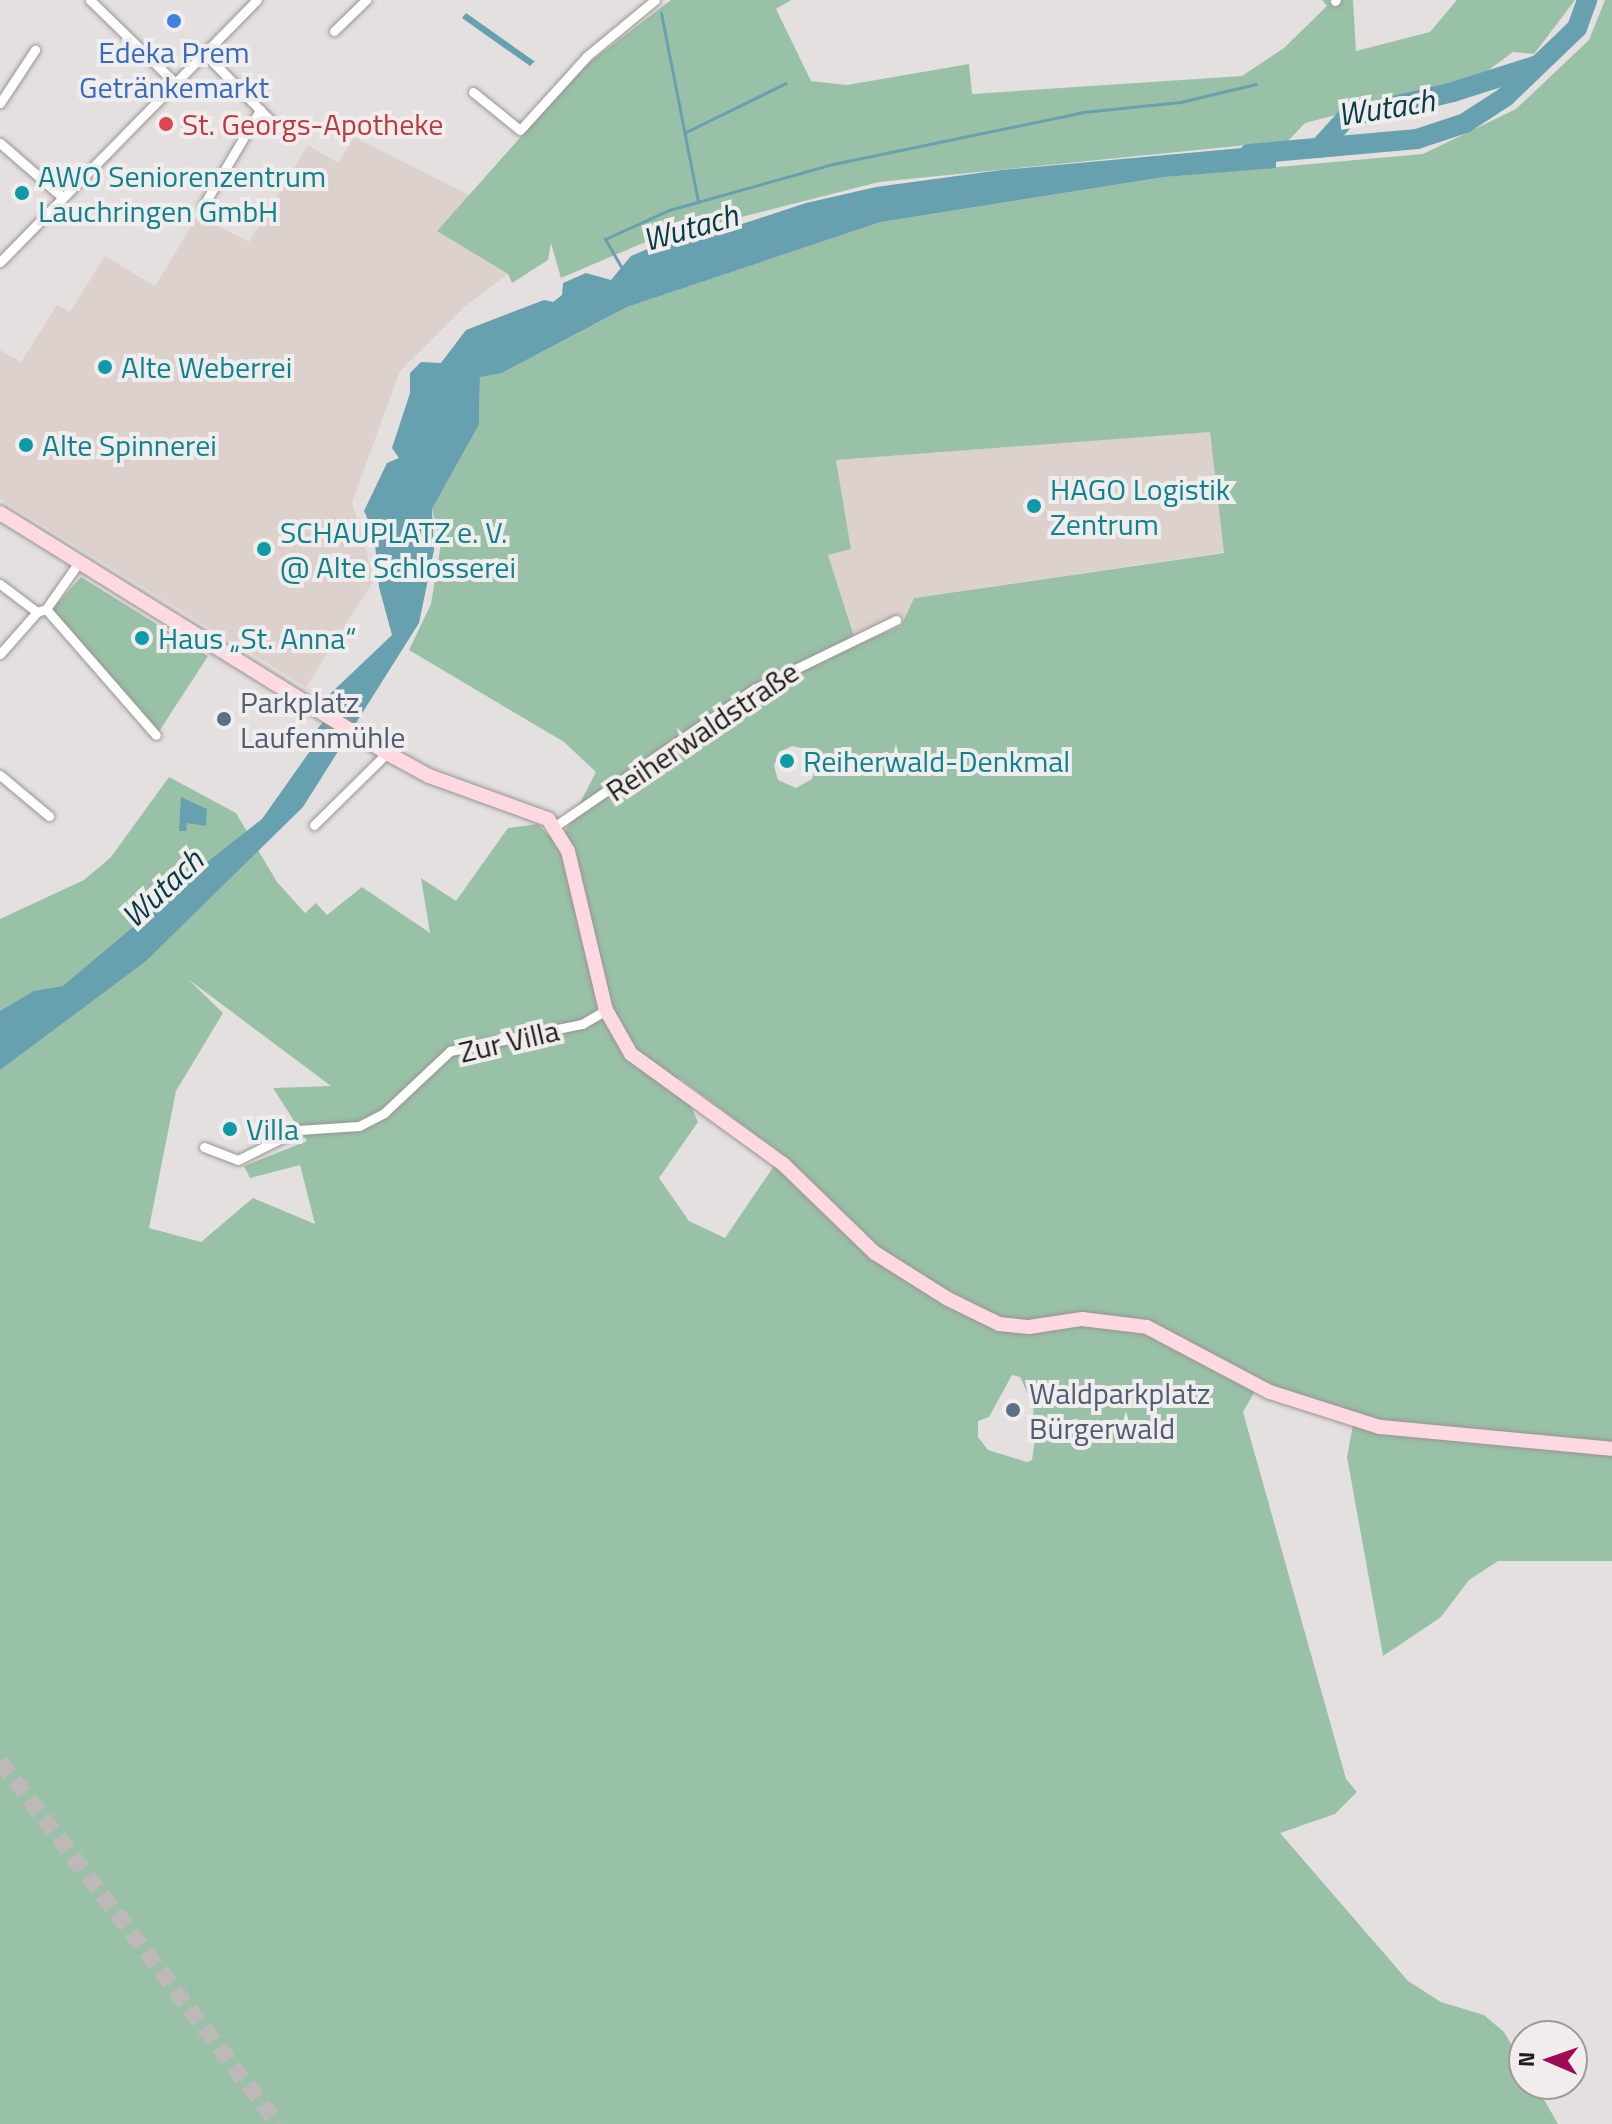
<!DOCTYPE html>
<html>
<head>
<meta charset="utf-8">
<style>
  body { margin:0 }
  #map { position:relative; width:1612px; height:2124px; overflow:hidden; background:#e4e0df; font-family:"Titillium Web",sans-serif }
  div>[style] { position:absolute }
  .built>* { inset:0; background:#dcd1cc }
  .green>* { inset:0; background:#99c1a7 }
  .water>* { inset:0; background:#67a0af }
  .stream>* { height:3px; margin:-1.5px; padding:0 1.5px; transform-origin:1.5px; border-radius:1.5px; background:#67a0af }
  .river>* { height:20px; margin:-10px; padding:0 10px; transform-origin:10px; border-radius:10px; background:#67a0af }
  .trunk-tunnel>* { height:16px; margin-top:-8px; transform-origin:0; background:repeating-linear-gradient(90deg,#bdb9b8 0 16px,transparent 0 24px) }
  .roads { filter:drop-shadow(0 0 2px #989593) drop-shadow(0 0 2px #989593) }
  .minor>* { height:9px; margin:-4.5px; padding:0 4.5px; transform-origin:4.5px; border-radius:4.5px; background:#fff }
  .secondary>* { height:14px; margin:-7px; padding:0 7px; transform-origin:7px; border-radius:7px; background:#fed9e2 }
  .dots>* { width:22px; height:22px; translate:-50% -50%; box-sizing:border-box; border:4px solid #f1edec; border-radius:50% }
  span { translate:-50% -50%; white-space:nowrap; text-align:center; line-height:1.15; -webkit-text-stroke:8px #f1edec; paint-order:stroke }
  .shop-label { font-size:30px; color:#366cbe }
  .health-label { font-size:30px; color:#be3a42 }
  .left { translate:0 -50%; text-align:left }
  .culture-label { font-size:30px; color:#0d838f }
  .service-label { font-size:30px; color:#4e5e75 }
  .street-label { font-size:30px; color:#1f1e1e }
  .water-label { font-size:32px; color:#043c47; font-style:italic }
  .north { position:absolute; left:1508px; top:2020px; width:80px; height:80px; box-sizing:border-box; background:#f1edec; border:2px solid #9d9a9a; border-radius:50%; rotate:272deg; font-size:22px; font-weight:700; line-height:32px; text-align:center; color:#1f1e1e }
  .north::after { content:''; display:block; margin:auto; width:28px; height:36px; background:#9e0a54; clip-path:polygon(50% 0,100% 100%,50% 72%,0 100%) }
</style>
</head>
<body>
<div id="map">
  <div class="built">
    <div style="clip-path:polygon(354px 137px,469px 195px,437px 231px,508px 274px,463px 308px,400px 371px,352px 502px,374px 580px,306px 687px,0 499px,0 350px,21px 362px,57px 305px,70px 312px,105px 256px,155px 286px,198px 215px,249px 242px,308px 145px,338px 163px)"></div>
    <div style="clip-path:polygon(1210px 431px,1225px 552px,914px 598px,901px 626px,858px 645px,828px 555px,851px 548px,836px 460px)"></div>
  </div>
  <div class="green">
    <div style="clip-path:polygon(671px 0,791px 0,776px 9px,811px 81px,847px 85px,969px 64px,972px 94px,1242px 76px,1284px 48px,1327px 6px,1322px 0,1353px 0,1356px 51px,1430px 32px,1457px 0,1575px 0,1534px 54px,1513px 52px,1486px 72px,1434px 90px,1305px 123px,1288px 141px,879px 182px,650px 240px,561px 278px,551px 243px,548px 260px,512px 283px,508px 274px,437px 231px,582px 68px)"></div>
    <div style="clip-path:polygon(evenodd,1605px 0,1612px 0,1612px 1561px,1498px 1561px,1469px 1580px,1441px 1617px,1383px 1656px,1347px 1457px,1353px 1425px,1255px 1391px,1243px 1412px,1346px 1779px,1357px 1792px,1335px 1814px,1280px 1833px,1408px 1981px,1441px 2002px,1484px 2015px,1504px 2032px,1524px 2066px,1524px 2084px,1535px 2084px,1558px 2124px,0 2124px,0 919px,84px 880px,111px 857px,169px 777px,236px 813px,277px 882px,305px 913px,316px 903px,327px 915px,362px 887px,430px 933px,421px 878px,456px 901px,508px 828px,538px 824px,558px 845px,596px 772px,564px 742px,409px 650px,431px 604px,441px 544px,432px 509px,479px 425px,480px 377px,490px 372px,502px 373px,627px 307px,881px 222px,1165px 177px,1423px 154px,1516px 109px,1589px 40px,1605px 0,1210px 432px,1224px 553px,914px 598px,901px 626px,857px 645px,828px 555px,851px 549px,836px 460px,1210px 432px,1605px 0,792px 746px,806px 749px,816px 767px,812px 779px,796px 788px,778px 780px,774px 766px,779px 752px,792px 746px,1605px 0,188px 979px,331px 1086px,273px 1088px,307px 1141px,244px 1166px,250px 1178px,300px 1165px,315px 1224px,253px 1198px,201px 1242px,149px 1228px,176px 1091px,223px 1013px,188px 979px,1605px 0,678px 1077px,782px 1154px,725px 1238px,689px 1221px,659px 1178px,698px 1122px,678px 1077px,1605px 0,1012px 1375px,1020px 1377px,1033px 1405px,1035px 1439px,1032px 1460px,1027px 1462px,988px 1450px,978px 1437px,978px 1421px,989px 1417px,1012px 1375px)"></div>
    <div style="clip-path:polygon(81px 577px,208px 656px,158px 733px,52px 609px)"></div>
  </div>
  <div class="water">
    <div style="clip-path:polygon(466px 13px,534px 61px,535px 61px,530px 66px,462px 18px)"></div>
    <div style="clip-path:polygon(1276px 145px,1276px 168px,1165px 177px,881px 222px,627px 307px,502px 373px,480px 377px,479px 425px,432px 509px,434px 550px,419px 623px,303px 807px,146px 961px,0 1070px,0 1011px,34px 991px,63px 986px,152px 911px,171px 876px,184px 880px,262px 819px,310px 751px,314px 733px,331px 712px,330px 694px,392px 635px,379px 587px,374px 533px,364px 511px,387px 463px,399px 458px,392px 448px,410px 393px,410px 373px,421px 362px,441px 363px,466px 330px,544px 300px,553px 302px,562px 295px,563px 283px,586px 273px,611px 280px,631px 256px,652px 247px,687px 242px,806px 203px,876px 187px,1001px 170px)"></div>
    <div style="clip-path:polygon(181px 797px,207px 809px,206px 826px,187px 823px,186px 831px,179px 831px)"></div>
  </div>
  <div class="stream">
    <div style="left:661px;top:13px;width:193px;rotate:78.9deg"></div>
    <div style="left:686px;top:132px;width:111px;rotate:-26.1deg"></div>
    <div style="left:623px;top:270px;width:36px;rotate:-120deg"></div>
    <div style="left:605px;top:239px;width:70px;rotate:-24.4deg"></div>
    <div style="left:669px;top:210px;width:170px;rotate:-15.7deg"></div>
    <div style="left:833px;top:164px;width:255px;rotate:-11.7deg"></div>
    <div style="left:1083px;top:112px;width:98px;rotate:-5.9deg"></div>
    <div style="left:1180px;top:102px;width:78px;rotate:-13.3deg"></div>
  </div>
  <div class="river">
    <div style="left:1319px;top:148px;width:42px;rotate:-47.9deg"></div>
    <div style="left:1347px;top:117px;width:109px;rotate:-13.3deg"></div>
    <div style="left:1453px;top:92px;width:89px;rotate:-17.6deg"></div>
    <div style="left:1249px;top:154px;width:169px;rotate:-5.1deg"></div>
    <div style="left:1417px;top:139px;width:51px;rotate:-18.4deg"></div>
    <div style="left:1465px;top:123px;width:48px;rotate:-33deg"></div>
    <div style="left:1505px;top:97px;width:100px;rotate:-43.8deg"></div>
    <div style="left:1577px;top:28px;width:30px;rotate:-70deg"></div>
  </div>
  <div class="trunk-tunnel">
    <div style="left:0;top:1761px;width:457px;rotate:52.6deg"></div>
  </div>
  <div class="roads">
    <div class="minor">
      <div style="left:90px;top:0;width:120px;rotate:44.3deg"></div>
      <div style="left:1335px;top:1px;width:1px;rotate:-45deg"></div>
      <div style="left:334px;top:31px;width:45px;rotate:-44.1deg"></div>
      <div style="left:205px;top:54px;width:104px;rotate:45.4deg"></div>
      <div style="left:473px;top:92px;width:60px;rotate:39deg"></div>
      <div style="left:520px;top:130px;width:100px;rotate:-47.8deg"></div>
      <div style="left:587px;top:56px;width:88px;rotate:-39.5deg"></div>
      <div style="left:0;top:103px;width:64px;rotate:-56.6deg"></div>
      <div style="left:0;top:143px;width:79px;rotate:40.9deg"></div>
      <div style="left:203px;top:206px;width:112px;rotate:-59.3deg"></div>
      <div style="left:0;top:262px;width:367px;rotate:-45.6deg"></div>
      <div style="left:0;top:584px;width:46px;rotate:37.1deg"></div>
      <div style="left:46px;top:609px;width:167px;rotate:48.9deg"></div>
      <div style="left:0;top:654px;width:56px;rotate:-48.6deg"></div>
      <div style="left:37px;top:612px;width:9px;rotate:-18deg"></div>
      <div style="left:46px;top:609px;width:57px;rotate:-54.9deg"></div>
      <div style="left:0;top:775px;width:64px;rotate:39.9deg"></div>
      <div style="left:314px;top:825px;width:103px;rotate:-44.6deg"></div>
      <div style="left:554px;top:827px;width:243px;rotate:-34.6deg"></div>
      <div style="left:754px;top:689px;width:158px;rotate:-25.9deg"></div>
      <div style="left:204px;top:1147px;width:36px;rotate:21deg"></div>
      <div style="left:238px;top:1160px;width:67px;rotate:-26.6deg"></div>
      <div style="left:298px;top:1130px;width:61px;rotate:-3.8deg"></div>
      <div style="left:359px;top:1126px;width:28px;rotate:-27deg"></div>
      <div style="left:384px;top:1113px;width:91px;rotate:-43.2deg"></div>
      <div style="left:450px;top:1051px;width:135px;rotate:-11.6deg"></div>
      <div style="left:582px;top:1024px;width:28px;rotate:-30deg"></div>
    </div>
    <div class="secondary">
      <div style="left:0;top:513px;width:455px;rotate:31.8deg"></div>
      <div style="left:387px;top:753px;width:48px;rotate:28.7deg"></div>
      <div style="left:429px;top:776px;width:127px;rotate:19.9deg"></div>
      <div style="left:548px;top:819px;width:38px;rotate:58deg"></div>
      <div style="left:568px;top:851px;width:163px;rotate:76.6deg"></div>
      <div style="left:606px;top:1010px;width:51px;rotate:60.4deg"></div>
      <div style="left:631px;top:1054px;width:188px;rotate:35.9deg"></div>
      <div style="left:783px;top:1164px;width:128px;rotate:44.1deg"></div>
      <div style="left:875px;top:1253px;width:86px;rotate:32.2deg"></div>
      <div style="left:948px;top:1299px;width:57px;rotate:26.1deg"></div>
      <div style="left:999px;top:1324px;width:30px;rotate:6deg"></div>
      <div style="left:1029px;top:1327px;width:54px;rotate:-8.6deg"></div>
      <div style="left:1082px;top:1319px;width:65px;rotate:7deg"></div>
      <div style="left:1147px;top:1327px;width:139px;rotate:27.9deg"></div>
      <div style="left:1270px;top:1392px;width:115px;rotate:17.7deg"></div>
      <div style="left:1380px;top:1427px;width:233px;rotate:5.4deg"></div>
    </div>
  </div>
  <div class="dots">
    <div style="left:174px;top:21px;background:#3f7fe0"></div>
    <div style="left:166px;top:124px;background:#e0444e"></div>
    <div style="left:22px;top:193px;background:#0f9aa8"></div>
    <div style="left:105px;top:367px;background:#0f9aa8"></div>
    <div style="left:26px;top:445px;background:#0f9aa8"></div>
    <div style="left:1034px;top:506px;background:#0f9aa8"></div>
    <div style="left:264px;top:549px;background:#0f9aa8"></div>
    <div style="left:142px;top:638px;background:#0f9aa8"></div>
    <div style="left:224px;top:719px;background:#5c6f8a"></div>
    <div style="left:787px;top:761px;background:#0f9aa8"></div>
    <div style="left:230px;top:1129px;background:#0f9aa8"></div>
    <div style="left:1013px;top:1410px;background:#5c6f8a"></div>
  </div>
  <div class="shop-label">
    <span style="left:174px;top:69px">Edeka Prem<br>Getränkemarkt</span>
  </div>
  <div class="health-label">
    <span class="left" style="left:182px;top:124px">St. Georgs-Apotheke</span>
  </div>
  <div class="culture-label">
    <span class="left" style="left:38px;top:193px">AWO Seniorenzentrum<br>Lauchringen GmbH</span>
    <span class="left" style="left:121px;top:367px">Alte Weberrei</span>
    <span class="left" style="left:42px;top:445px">Alte Spinnerei</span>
    <span class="left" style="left:1050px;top:506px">HAGO Logistik<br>Zentrum</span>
    <span class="left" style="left:280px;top:549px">SCHAUPLATZ e. V.<br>@ Alte Schlosserei</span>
    <span class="left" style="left:158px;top:638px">Haus „St. Anna“</span>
    <span class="left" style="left:803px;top:761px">Reiherwald-Denkmal</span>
    <span class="left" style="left:246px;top:1129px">Villa</span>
  </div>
  <div class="service-label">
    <span class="left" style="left:240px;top:719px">Parkplatz<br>Laufenmühle</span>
    <span class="left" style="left:1029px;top:1410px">Waldparkplatz<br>Bürgerwald</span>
  </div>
  <div class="street-label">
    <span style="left:702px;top:731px;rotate:-34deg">Reiherwaldstraße</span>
    <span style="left:509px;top:1041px;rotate:-13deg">Zur Villa</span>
  </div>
  <div class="water-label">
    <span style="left:1386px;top:107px;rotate:-9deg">Wutach</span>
    <span style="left:690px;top:227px;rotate:-16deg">Wutach</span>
    <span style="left:162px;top:888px;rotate:-43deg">Wutach</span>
  </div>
  <div class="north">N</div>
</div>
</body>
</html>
